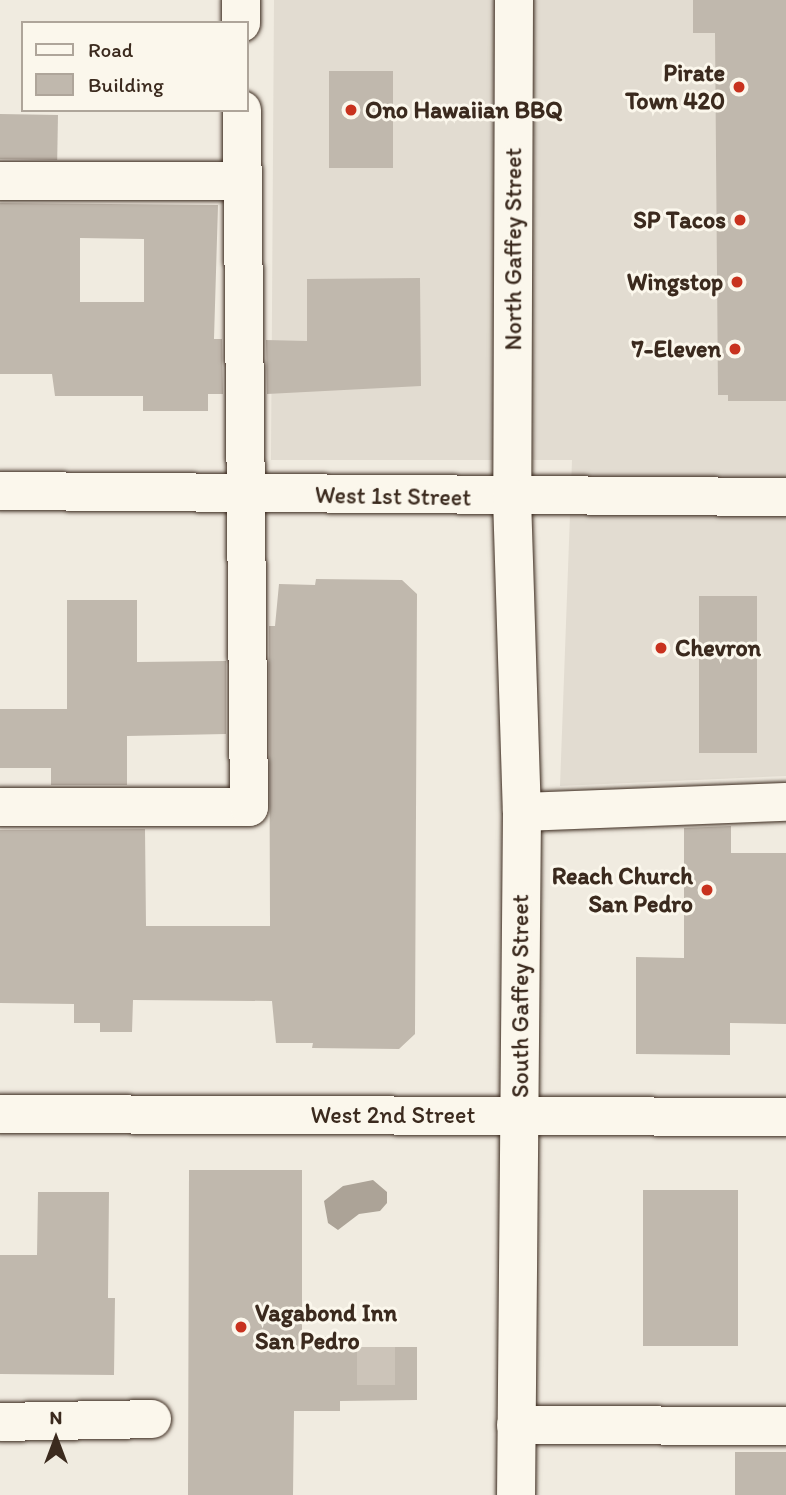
<!DOCTYPE html>
<html>
<head>
<meta charset="utf-8">
<style>
  body { margin:0 }
  #map { position:relative; width:786px; height:1495px; overflow:hidden; background:#f0ebe0; font-family:Itim,sans-serif }
  div>[style] { position:absolute }
  .built>* { inset:0; background:#e2dcd1 }
  .water>* { inset:0; background:#aca397 }
  .building>* { inset:0; background:#c0b8ad; transform-origin:0 0 }
  .minor-tunnel>* { height:38px; margin-top:-19px; transform-origin:0; background:repeating-linear-gradient(90deg,#ccc4b9 0 38px,transparent 0 57px) }
  .roads { filter:drop-shadow(0 0 2px #3b2a1e) drop-shadow(0 0 2px #3b2a1e) }
  .minor>* { height:38px; margin:-19px; padding:0 19px; transform-origin:19px; border-radius:19px; background:#fbf7ec }
  .major>* { height:38px; margin:-19px; padding:0 19px; transform-origin:19px; border-radius:19px; background:#fbf7ec }
  .dots>* { width:19px; height:19px; translate:-50% -50%; box-sizing:border-box; border:4px solid #fbf7ec; border-radius:50% }
  span { translate:-50% -50%; white-space:nowrap; text-align:center; line-height:1.15; -webkit-text-stroke:6px #fbf7ec; paint-order:stroke }
  .poi-label { font-size:24px; color:#3b2a1e; font-weight:700 }
  .right { translate:-100% -50%; text-align:right }
  .left { translate:0 -50%; text-align:left }
  .street-label { font-size:24px; color:#3b2a1e }
  .legend { position:absolute; left:21px; top:21px; width:228px; height:91px; box-sizing:border-box; background:#fbf7ec; border:2px solid #aea59a; margin:0; padding:9px 12px; list-style:none; font-size:21px; color:#3b2a1e }
  .legend li { display:flex; align-items:center; gap:14px; height:35px }
  .legend b { width:35px; border:2px solid #aea59a }
  .north { position:absolute; left:21px; top:1404px; width:70px; height:70px; -webkit-text-stroke:5px #fbf7ec; paint-order:stroke; rotate:0deg; font-size:19px; font-weight:700; line-height:28px; text-align:center; color:#3b2a1e }
  .north::after { content:''; display:block; margin:auto; width:24px; height:32px; background:#3b2a1e; clip-path:polygon(50% 0,100% 100%,50% 72%,0 100%) }
</style>
</head>
<body>
<div id="map">
  <div class="built">
    <div style="clip-path:polygon(274px 0,786px 0,786px 776px,560px 786px,572px 460px,271px 460px)"></div>
  </div>
  <div class="water">
    <div style="clip-path:polygon(373px 1180px,387px 1192px,387px 1203px,380px 1211px,359px 1214px,338px 1230px,328px 1223px,324px 1201px,343px 1186px)"></div>
  </div>
  <div class="building">
    <div style="clip-path:polygon(693px 0,786px 0,786px 401px,728px 401px,728px 395px,718px 395px,715px 33px,693px 33px)"></div>
    <div style="left:329px;top:71px;width:64px;height:97px"></div>
    <div style="left:0;top:114px;width:58px;height:45px;rotate:1deg"></div>
    <div style="clip-path:polygon(evenodd,0 203px,218px 205px,214px 339px,222px 339px,223px 394px,208px 394px,208px 411px,143px 411px,143px 396px,55px 396px,52px 374px,0 374px,0 203px,80px 238px,144px 239px,144px 302px,80px 302px,80px 238px)"></div>
    <div style="clip-path:polygon(420px 278px,421px 386px,267px 394px,266px 340px,307px 341px,307px 279px)"></div>
    <div style="clip-path:polygon(316px 579px,402px 580px,417px 594px,415px 1034px,399px 1049px,312px 1048px,313px 1043px,276px 1043px,272px 1001px,133px 1000px,132px 1032px,100px 1032px,100px 1023px,74px 1023px,74px 1004px,0 1003px,0 830px,145px 829px,146px 926px,270px 926px,269px 626px,275px 626px,279px 584px,315px 585px)"></div>
    <div style="left:699px;top:596px;width:58px;height:157px"></div>
    <div style="clip-path:polygon(67px 600px,137px 600px,137px 662px,226px 661px,226px 734px,127px 736px,127px 785px,51px 785px,51px 768px,0 768px,0 709px,67px 709px)"></div>
    <div style="clip-path:polygon(731px 826px,731px 853px,786px 853px,786px 1024px,730px 1023px,730px 1055px,636px 1054px,636px 957px,684px 958px,684px 828px)"></div>
    <div style="clip-path:polygon(189px 1170px,302px 1170px,302px 1336px,341px 1337px,341px 1347px,417px 1347px,417px 1400px,340px 1401px,340px 1411px,294px 1411px,293px 1495px,188px 1495px)"></div>
    <div style="left:643px;top:1190px;width:95px;height:156px"></div>
    <div style="clip-path:polygon(38px 1192px,109px 1192px,108px 1298px,115px 1298px,114px 1375px,0 1374px,0 1255px,37px 1255px)"></div>
    <div style="left:735px;top:1452px;width:51px;height:43px"></div>
  </div>
  <div class="minor-tunnel">
    <div style="left:376px;top:1347px;width:53px;rotate:90deg"></div>
  </div>
  <div class="roads">
    <div class="minor">
      <div style="left:241px;top:0;width:23px;rotate:90deg"></div>
      <div style="left:0;top:181px;width:242px"></div>
      <div style="left:0;top:491px;width:786px;rotate:0.44deg"></div>
      <div style="left:0;top:807px;width:249px"></div>
      <div style="left:249px;top:807px;width:697px;rotate:-90.58deg"></div>
      <div style="left:522px;top:812px;width:264px;rotate:-2.2deg"></div>
      <div style="left:0;top:1114px;width:786px;rotate:0.22deg"></div>
      <div style="left:0;top:1422px;width:152px;rotate:-1.1deg"></div>
      <div style="left:516px;top:1425px;width:270px;rotate:0.2deg"></div>
    </div>
    <div class="major">
      <div style="left:514px;top:0;width:498px;rotate:90.2deg"></div>
      <div style="left:512px;top:498px;width:314px;rotate:88.2deg"></div>
      <div style="left:522px;top:812px;width:683px;rotate:90.5deg"></div>
    </div>
  </div>
  <div class="dots">
    <div style="left:739px;top:87px;background:#c8321e"></div>
    <div style="left:351px;top:110px;background:#c8321e"></div>
    <div style="left:740px;top:220px;background:#c8321e"></div>
    <div style="left:737px;top:282px;background:#c8321e"></div>
    <div style="left:735px;top:349px;background:#c8321e"></div>
    <div style="left:661px;top:648px;background:#c8321e"></div>
    <div style="left:707px;top:890px;background:#c8321e"></div>
    <div style="left:241px;top:1327px;background:#c8321e"></div>
  </div>
  <div class="poi-label">
    <span class="right" style="left:725px;top:87px">Pirate<br>Town 420</span>
    <span class="left" style="left:365px;top:110px">Ono Hawaiian BBQ</span>
    <span class="right" style="left:726px;top:220px">SP Tacos</span>
    <span class="right" style="left:723px;top:282px">Wingstop</span>
    <span class="right" style="left:721px;top:349px">7-Eleven</span>
    <span class="left" style="left:675px;top:648px">Chevron</span>
    <span class="right" style="left:693px;top:890px">Reach Church<br>San Pedro</span>
    <span class="left" style="left:255px;top:1327px">Vagabond Inn<br>San Pedro</span>
  </div>
  <div class="street-label">
    <span style="left:513px;top:249px;rotate:-90deg">North Gaffey Street</span>
    <span style="left:393px;top:496px;rotate:1deg">West 1st Street</span>
    <span style="left:520px;top:996px;rotate:-90deg">South Gaffey Street</span>
    <span style="left:393px;top:1115px">West 2nd Street</span>
  </div>
  <ul class="legend">
  <li><b style="height:9px;background:#fbf7ec"></b>Road</li>
  <li><b style="height:19px;background:#c0b8ad"></b>Building</li>
  </ul>
  <div class="north">N</div>
</div>
</body>
</html>
